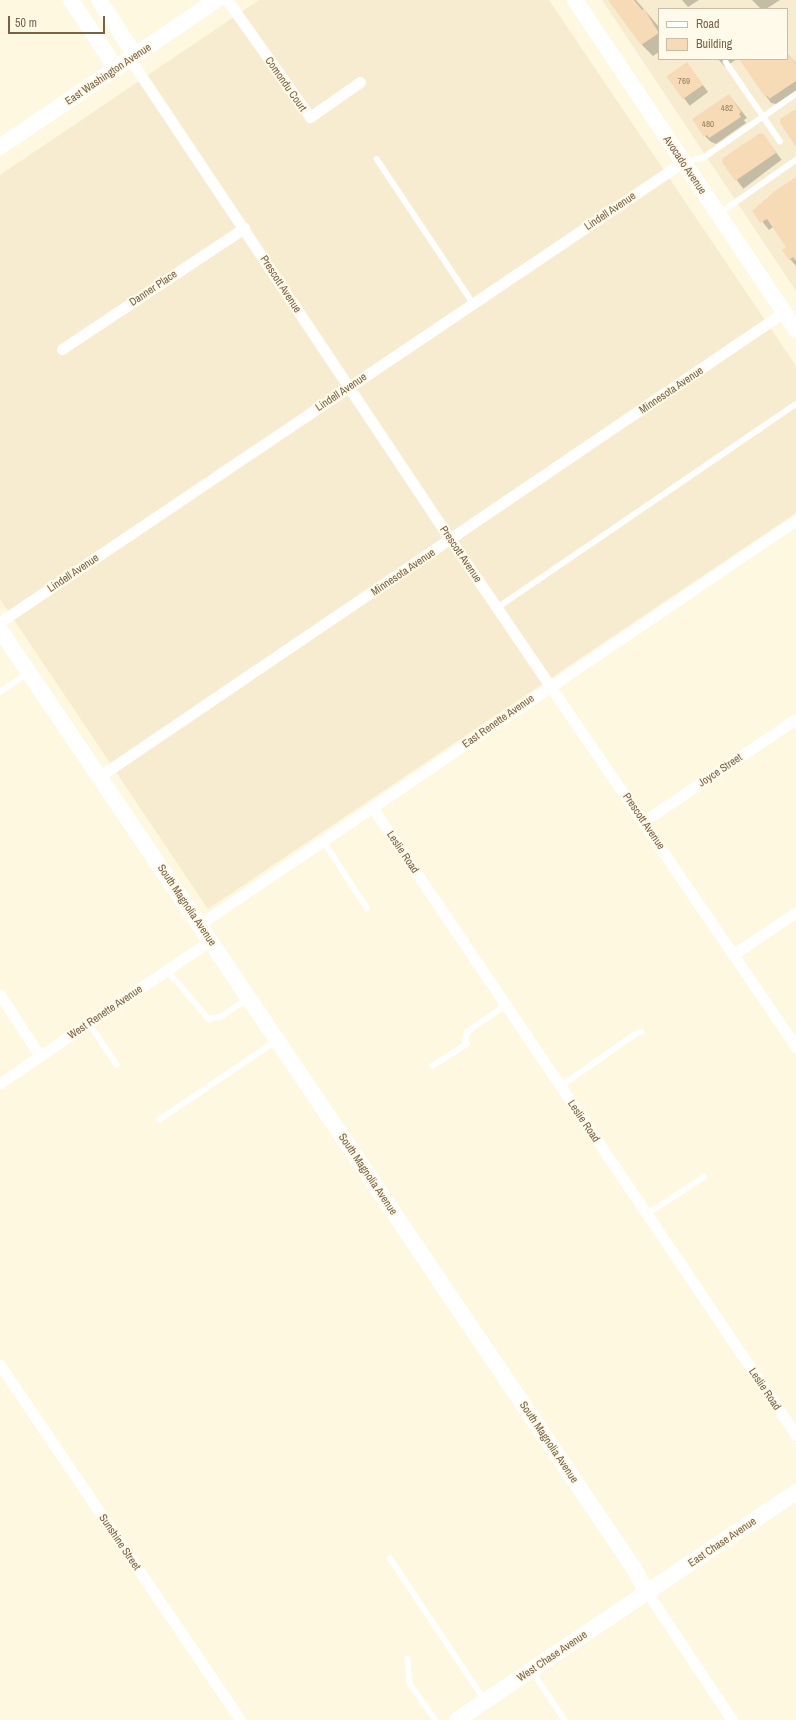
<!DOCTYPE html>
<html>
<head>
<meta charset="utf-8">
<style>
  body { margin:0 }
  #map { position:relative; width:796px; height:1720px; overflow:hidden; background:#fef8e1; font-family:"Archivo Narrow",sans-serif }
  div>[style] { position:absolute }
  .residential>* { inset:0; background:#f7eccf }
  .shadow>* { inset:0; background:#0003; transform-origin:0 0 }
  .building>* { inset:0; background:#f6dbb6; transform-origin:0 0 }
  .lane>* { height:5.5px; margin:-2.75px; padding:0 2.75px; transform-origin:2.75px; border-radius:2.75px; background:#fff }
  .street>* { height:11px; margin:-5.5px; padding:0 5.5px; transform-origin:5.5px; border-radius:5.5px; background:#fff }
  .secondary>* { height:16px; margin:-8px; padding:0 8px; transform-origin:8px; border-radius:8px; background:#fff }
  span { translate:-50% -50%; white-space:nowrap; text-align:center; line-height:1.15; -webkit-text-stroke:4px #fffae9; paint-order:stroke }
  .number-label { font-size:9px; color:#988061 }
  .number-label span { -webkit-text-stroke-width:0 }
  .street-label { font-size:11px; color:#786145 }
  .legend { position:absolute; left:658px; top:8px; width:130px; height:52px; box-sizing:border-box; background:#fffae9; border:1px solid #c9bda7; margin:0; padding:5px 7px; list-style:none; font-size:12px; color:#786145 }
  .legend li { display:flex; align-items:center; gap:8px; height:20px }
  .legend b { width:20px; border:1px solid #c9bda7 }
  .scale { position:absolute; left:8px; top:16px; width:97px; height:18px; box-sizing:border-box; border:2px solid #786145; border-top:0; padding-left:5px; font-size:12px; line-height:14px; white-space:nowrap; color:#786145; -webkit-text-stroke:3px #fffae9; paint-order:stroke }
</style>
</head>
<body>
<div id="map">
  <div class="residential">
    <div style="clip-path:polygon(259px 0,549px 0,796px 366px,796px 513px,208px 909px,0 599px,0 175px)"></div>
    <div style="clip-path:polygon(evenodd,602px 0,796px 0,796px 291px,602px 0,659px 9px,787px 9px,787px 59px,659px 59px,659px 9px)"></div>
  </div>
  <div class="shadow">
    <div style="clip-path:polygon(609px 0,636px 0,659px 27px,659px 52px,653px 56px,642px 45px)"></div>
    <div style="clip-path:polygon(682px 0,699px 0,688px 7px)"></div>
    <div style="clip-path:polygon(752px 0,780px 0,766px 9px,761px 9px)"></div>
    <div style="clip-path:polygon(789px 55px,796px 63px,796px 91px,776px 104px,771px 103px,740px 59px,787px 59px)"></div>
    <div style="clip-path:polygon(718px 59px,737px 59px,725px 67px)"></div>
    <div style="left:687px;top:64px;width:35px;height:23px;rotate:53deg"></div>
    <div style="clip-path:polygon(729px 95px,747px 118px,744px 120px,746px 123px,716px 144px,711px 142px,705px 136px)"></div>
    <div style="left:763px;top:135px;width:31px;height:48px;rotate:53deg"></div>
    <div style="clip-path:polygon(796px 178px,796px 266px,790px 259px,788px 248px,773px 227px,769px 230px,754px 211px)"></div>
  </div>
  <div class="building">
    <div style="clip-path:polygon(608px 0,634px 0,642px 10px,644px 9px,659px 33px,641px 45px)"></div>
    <div style="clip-path:polygon(789px 54px,796px 64px,796px 81px,769px 99px,768px 96px,765px 97px,739px 59px,787px 59px)"></div>
    <div style="left:687px;top:62px;width:28px;height:25px;rotate:55deg"></div>
    <div style="clip-path:polygon(729px 94px,741px 112px,739px 114px,741px 117px,709px 138px,707px 135px,704px 137px,692px 119px)"></div>
    <div style="clip-path:polygon(796px 109px,796px 147px,780px 123px,780px 119px)"></div>
    <div style="clip-path:polygon(760px 133px,764px 134px,776px 153px,735px 181px,722px 162px,723px 158px)"></div>
    <div style="clip-path:polygon(796px 177px,796px 261px,793px 257px,789px 260px,782px 250px,786px 247px,767px 219px,760px 223px,752px 211px,776px 190px)"></div>
  </div>
  <div class="lane">
    <div style="left:726px;top:62px;width:96px;rotate:55.6deg"></div>
    <div style="left:377px;top:159px;width:173px;rotate:56.3deg"></div>
    <div style="left:685px;top:161px;width:18px;rotate:-9deg"></div>
    <div style="left:703px;top:158px;width:113px;rotate:-34.5deg"></div>
    <div style="left:720px;top:213px;width:93px;rotate:-34.9deg"></div>
    <div style="left:497px;top:608px;width:362px;rotate:-34.3deg"></div>
    <div style="left:0;top:692px;width:34px;rotate:-34deg"></div>
    <div style="left:323px;top:840px;width:81px;rotate:57.1deg"></div>
    <div style="left:167px;top:970px;width:65px;rotate:49.4deg"></div>
    <div style="left:209px;top:1019px;width:11px;rotate:-10deg"></div>
    <div style="left:220px;top:1017px;width:33px;rotate:-33deg"></div>
    <div style="left:89px;top:1023px;width:50px;rotate:56.3deg"></div>
    <div style="left:432px;top:1066px;width:41px;rotate:-32.2deg"></div>
    <div style="left:467px;top:1044px;width:4px;rotate:-124deg"></div>
    <div style="left:465px;top:1041px;width:9px;rotate:-77deg"></div>
    <div style="left:467px;top:1032px;width:47px;rotate:-34.7deg"></div>
    <div style="left:561px;top:1086px;width:89px;rotate:-34.9deg"></div>
    <div style="left:634px;top:1035px;width:8px;rotate:-23deg"></div>
    <div style="left:159px;top:1120px;width:141px;rotate:-34deg"></div>
    <div style="left:647px;top:1214px;width:68px;rotate:-33deg"></div>
    <div style="left:390px;top:1558px;width:169px;rotate:56.3deg"></div>
    <div style="left:408px;top:1659px;width:25px;rotate:85deg"></div>
    <div style="left:410px;top:1684px;width:44px;rotate:54.2deg"></div>
    <div style="left:533px;top:1672px;width:58px;rotate:56.3deg"></div>
  </div>
  <div class="street">
    <div style="left:227px;top:0;width:143px;rotate:54.6deg"></div>
    <div style="left:310px;top:117px;width:61px;rotate:-35deg"></div>
    <div style="left:130px;top:59px;width:577px;rotate:56.31deg"></div>
    <div style="left:450px;top:539px;width:615px;rotate:55.74deg"></div>
    <div style="left:62px;top:349px;width:219px;rotate:-33.6deg"></div>
    <div style="left:0;top:622px;width:823px;rotate:-33.96deg"></div>
    <div style="left:100px;top:776px;width:827px;rotate:-34.15deg"></div>
    <div style="left:372px;top:807px;width:758px;rotate:55.97deg"></div>
    <div style="left:644px;top:821px;width:183px;rotate:-33.9deg"></div>
    <div style="left:200px;top:924px;width:720px;rotate:-34.13deg"></div>
    <div style="left:734px;top:954px;width:75px;rotate:-34.1deg"></div>
    <div style="left:0;top:995px;width:73px;rotate:56.7deg"></div>
    <div style="left:0;top:1083px;width:255px;rotate:-34.1deg"></div>
    <div style="left:0;top:1365px;width:429px;rotate:55.9deg"></div>
    <div style="left:647px;top:1592px;width:154px;rotate:56.4deg"></div>
  </div>
  <div class="secondary">
    <div style="left:71px;top:0;width:82px;rotate:56.5deg"></div>
    <div style="left:99px;top:0;width:66px;rotate:56.8deg"></div>
    <div style="left:575px;top:0;width:397px;rotate:56.2deg"></div>
    <div style="left:0;top:147px;width:261px;rotate:-34.2deg"></div>
    <div style="left:0;top:630px;width:1131px;rotate:55.96deg"></div>
    <div style="left:633px;top:1567px;width:29px;rotate:61deg"></div>
    <div style="left:457px;top:1720px;width:409px;rotate:-33.9deg"></div>
  </div>
  <div class="number-label">
    <span style="left:684px;top:81px">769</span>
    <span style="left:727px;top:108px">482</span>
    <span style="left:708px;top:124px">480</span>
  </div>
  <div class="street-label">
    <span style="left:108px;top:74px;rotate:-34deg">East Washington Avenue</span>
    <span style="left:286px;top:84px;rotate:55deg">Comondu Court</span>
    <span style="left:685px;top:165px;rotate:56deg">Avocado Avenue</span>
    <span style="left:610px;top:211px;rotate:-34deg">Lindell Avenue</span>
    <span style="left:281px;top:284px;rotate:57deg">Prescott Avenue</span>
    <span style="left:153px;top:288px;rotate:-34deg">Danner Place</span>
    <span style="left:671px;top:390px;rotate:-34deg">Minnesota Avenue</span>
    <span style="left:341px;top:392px;rotate:-34deg">Lindell Avenue</span>
    <span style="left:461px;top:554px;rotate:56deg">Prescott Avenue</span>
    <span style="left:403px;top:572px;rotate:-34deg">Minnesota Avenue</span>
    <span style="left:73px;top:573px;rotate:-34deg">Lindell Avenue</span>
    <span style="left:498px;top:721px;rotate:-35deg">East Renette Avenue</span>
    <span style="left:720px;top:770px;rotate:-34deg">Joyce Street</span>
    <span style="left:644px;top:821px;rotate:56deg">Prescott Avenue</span>
    <span style="left:403px;top:852px;rotate:56deg">Leslie Road</span>
    <span style="left:187px;top:905px;rotate:56deg">South Magnolia Avenue</span>
    <span style="left:105px;top:1012px;rotate:-34deg">West Renette Avenue</span>
    <span style="left:584px;top:1121px;rotate:56deg">Leslie Road</span>
    <span style="left:368px;top:1174px;rotate:56deg">South Magnolia Avenue</span>
    <span style="left:765px;top:1389px;rotate:56deg">Leslie Road</span>
    <span style="left:549px;top:1442px;rotate:56deg">South Magnolia Avenue</span>
    <span style="left:120px;top:1542px;rotate:56deg">Sunshine Street</span>
    <span style="left:722px;top:1542px;rotate:-34deg">East Chase Avenue</span>
    <span style="left:552px;top:1656px;rotate:-34deg">West Chase Avenue</span>
  </div>
  <ul class="legend">
  <li><b style="height:5px;background:#fff"></b>Road</li>
  <li><b style="height:11px;background:#f6dbb6"></b>Building</li>
  </ul>
  <div class="scale">50 m</div>
</div>
</body>
</html>
